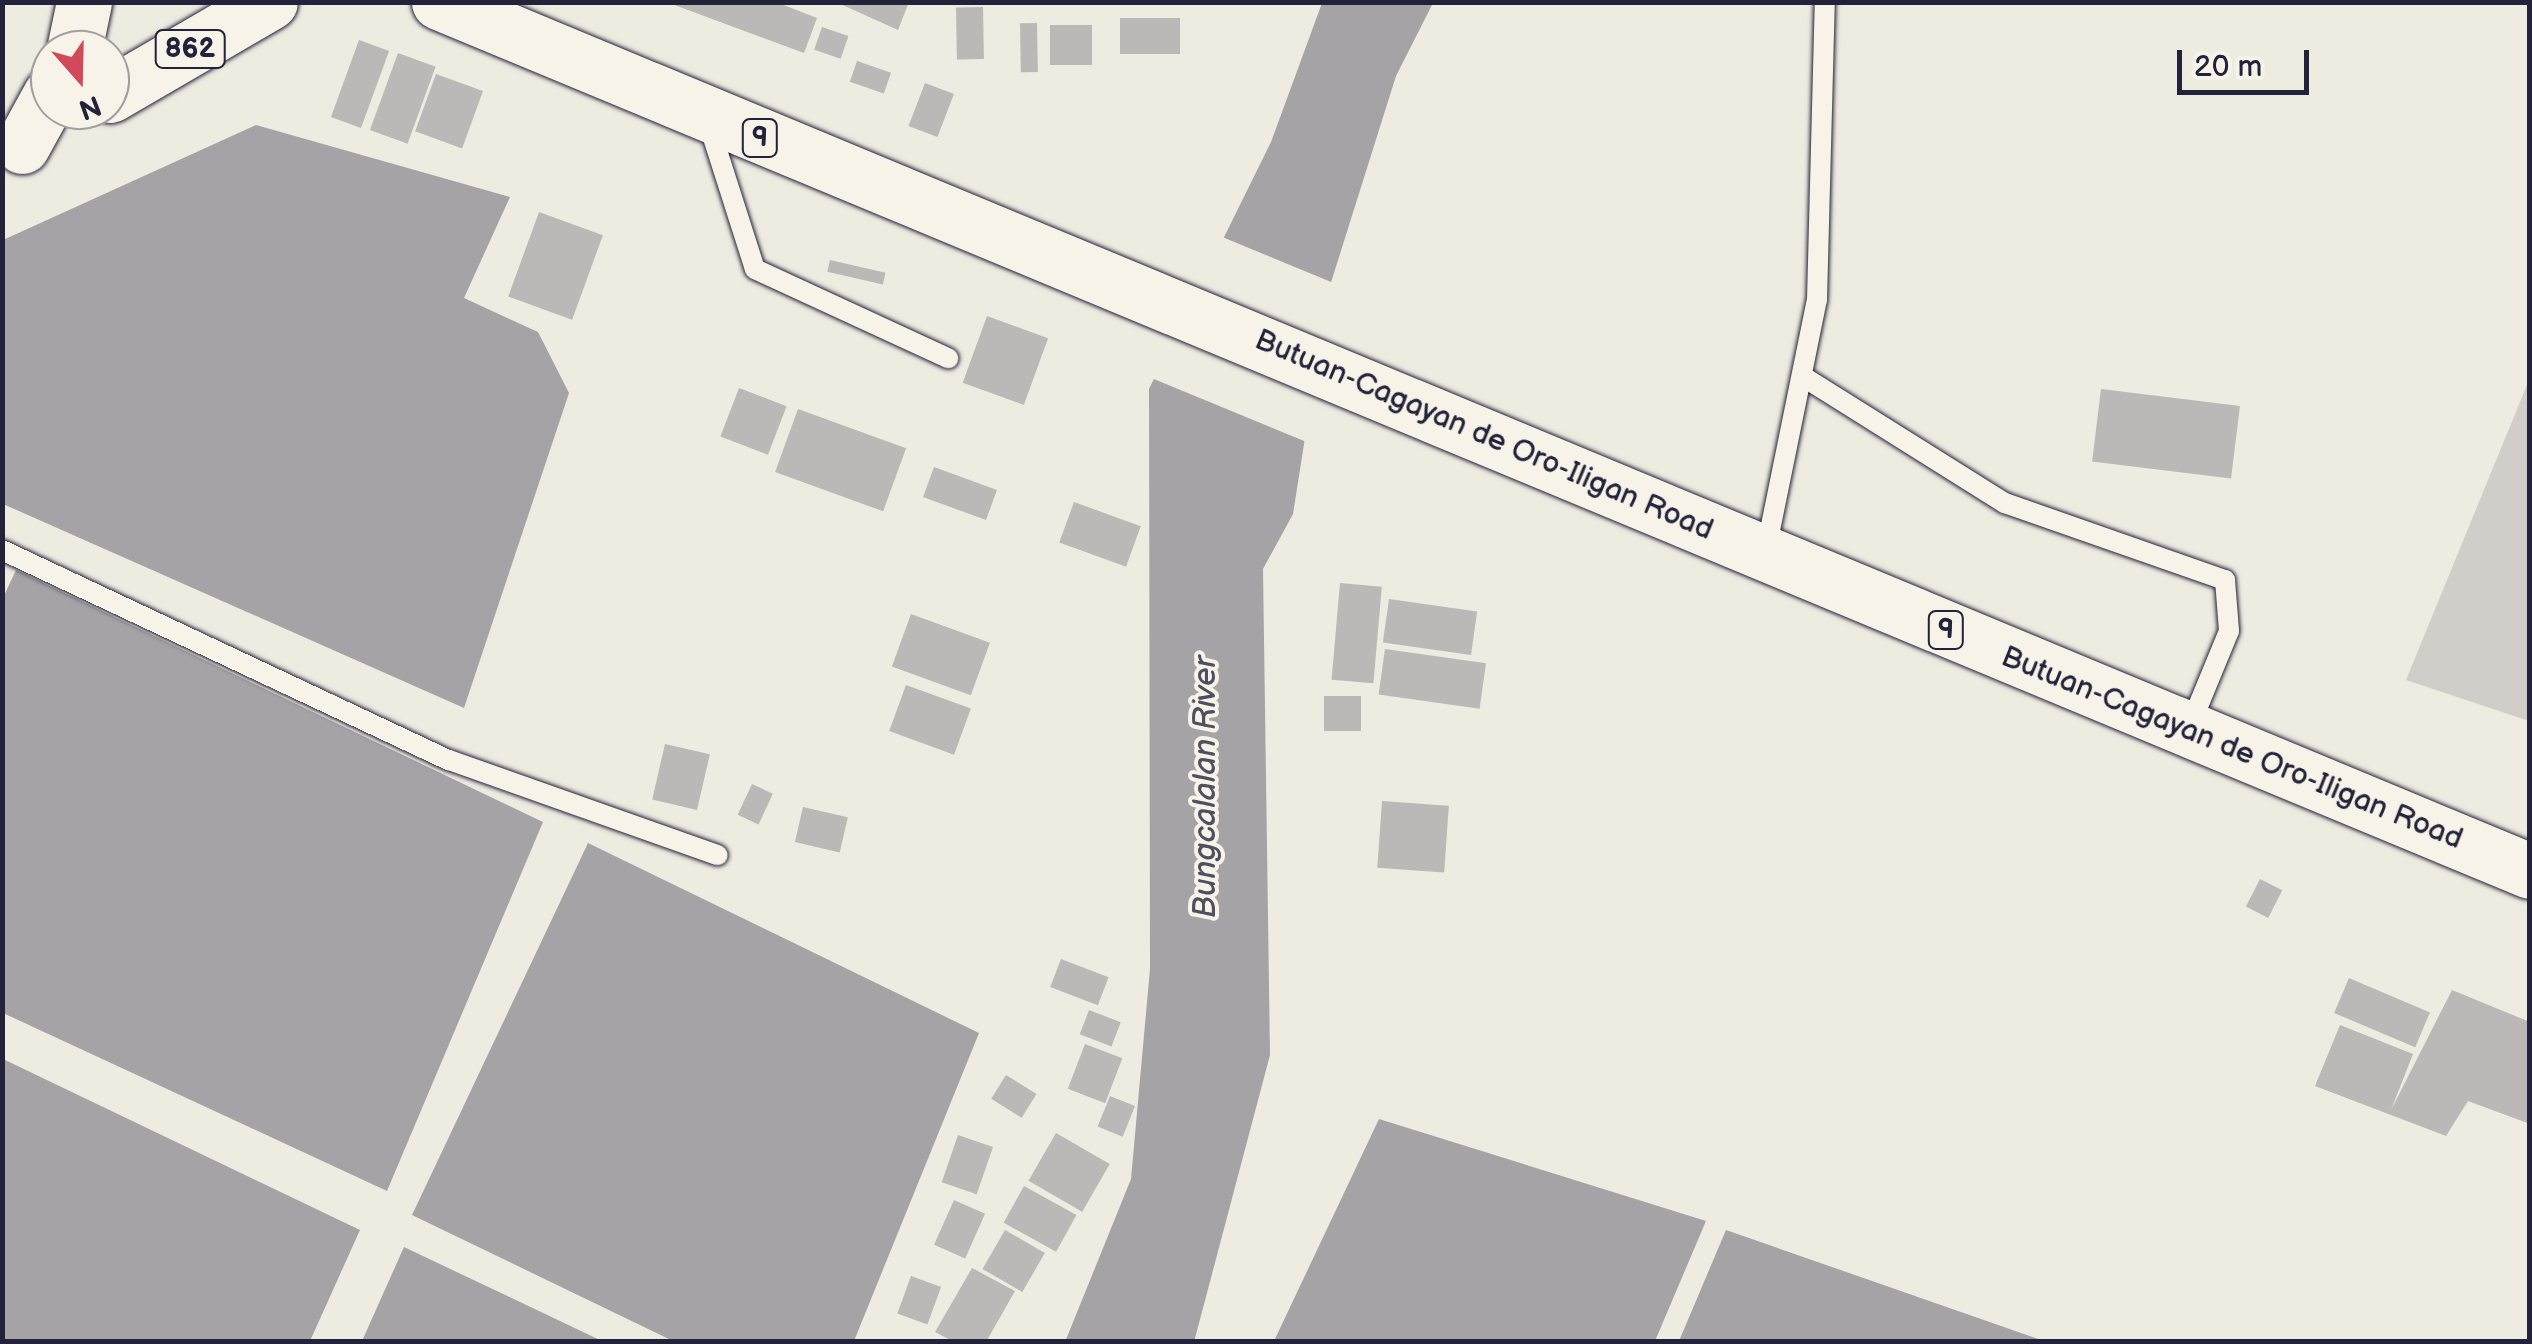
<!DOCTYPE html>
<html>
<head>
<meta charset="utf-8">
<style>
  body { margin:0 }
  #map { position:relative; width:2532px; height:1344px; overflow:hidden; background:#eeebe1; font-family:"Balsamiq Sans",sans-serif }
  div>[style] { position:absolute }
  .green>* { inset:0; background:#d1cdc9 }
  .water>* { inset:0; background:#a6a3a6 }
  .pier>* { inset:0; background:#eeebe1 }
  .building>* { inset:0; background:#bbb8b7; transform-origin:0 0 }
  .roads { filter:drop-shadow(0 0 2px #22223b) drop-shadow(0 0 2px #22223b) }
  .service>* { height:20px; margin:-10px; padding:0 10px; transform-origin:10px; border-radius:10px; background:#f7f3e8 }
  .primary>* { height:55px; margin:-27.5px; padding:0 27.5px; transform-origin:27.5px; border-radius:27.5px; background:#f7f3e8 }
  .trunk>* { height:55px; margin:-27.5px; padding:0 27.5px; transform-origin:27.5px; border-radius:27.5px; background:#f7f3e8 }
  span { translate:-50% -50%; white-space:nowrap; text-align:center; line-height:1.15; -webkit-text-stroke:8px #f7f3e8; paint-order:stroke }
  .shield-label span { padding:2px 8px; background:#f7f3e8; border:2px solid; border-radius:8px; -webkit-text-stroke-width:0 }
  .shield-label { font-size:28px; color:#22223b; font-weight:700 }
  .street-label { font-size:30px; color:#22223b }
  .water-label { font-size:32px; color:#504f60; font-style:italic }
  .frame { position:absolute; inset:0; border:5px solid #22223b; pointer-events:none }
  .north { position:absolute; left:30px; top:30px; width:100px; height:100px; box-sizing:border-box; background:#f7f3e8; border:2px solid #a29fa3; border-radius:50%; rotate:160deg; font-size:28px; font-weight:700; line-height:40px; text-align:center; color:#22223b }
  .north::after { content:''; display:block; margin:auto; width:35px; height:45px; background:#d1495b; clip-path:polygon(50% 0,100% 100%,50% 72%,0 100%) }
  .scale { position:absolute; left:2177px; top:50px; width:132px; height:45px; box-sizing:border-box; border:5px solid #22223b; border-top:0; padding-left:12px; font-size:30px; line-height:35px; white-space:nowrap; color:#22223b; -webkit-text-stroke:8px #f7f3e8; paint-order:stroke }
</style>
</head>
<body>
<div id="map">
  <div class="green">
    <div style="clip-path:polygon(2529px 380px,2530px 721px,2529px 721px,2406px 680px)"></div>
  </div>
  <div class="water">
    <div style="clip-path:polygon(1322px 3px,1433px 3px,1396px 76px,1328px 292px,1293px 514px,1263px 569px,1270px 1055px,1194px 1342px,1065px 1342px,1131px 1179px,1150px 969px,1149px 389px,1271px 142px)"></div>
    <div style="clip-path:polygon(256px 125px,510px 197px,464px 298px,538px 332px,569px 393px,464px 708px,3px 504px,3px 240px)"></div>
    <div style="clip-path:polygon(16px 570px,543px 822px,387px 1191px,3px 1013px,2px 600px)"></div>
    <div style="clip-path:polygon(588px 843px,979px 1033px,854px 1341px,673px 1341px,412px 1215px)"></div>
    <div style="clip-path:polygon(3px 1059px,360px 1230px,310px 1341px,3px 1341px)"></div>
    <div style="clip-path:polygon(1379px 1119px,1706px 1221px,1655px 1341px,1274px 1341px)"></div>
    <div style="clip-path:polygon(1726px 1230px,2044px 1341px,1679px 1341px)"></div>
    <div style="clip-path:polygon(404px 1247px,602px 1341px,362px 1341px)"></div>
  </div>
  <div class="pier">
    <div style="clip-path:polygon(1215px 234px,1336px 284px,1309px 443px,1149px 377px)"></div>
  </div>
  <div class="building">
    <div style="clip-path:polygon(776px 2px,817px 18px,804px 53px,669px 3px)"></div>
    <div style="clip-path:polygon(836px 2px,909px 2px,898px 30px)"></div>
    <div style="left:983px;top:7px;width:52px;height:27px;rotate:89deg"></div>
    <div style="left:1180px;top:18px;width:36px;height:60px;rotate:90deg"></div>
    <div style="left:1037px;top:23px;width:49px;height:17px;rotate:89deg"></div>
    <div style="left:1092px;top:25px;width:40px;height:42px;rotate:90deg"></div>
    <div style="left:822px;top:27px;width:28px;height:24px;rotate:19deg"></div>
    <div style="left:359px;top:40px;width:32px;height:82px;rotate:20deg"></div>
    <div style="left:398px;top:53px;width:40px;height:82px;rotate:20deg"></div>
    <div style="left:857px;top:61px;width:36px;height:22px;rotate:19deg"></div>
    <div style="left:436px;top:74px;width:50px;height:61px;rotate:20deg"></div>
    <div style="left:925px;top:83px;width:31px;height:46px;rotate:21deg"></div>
    <div style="left:539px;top:212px;width:68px;height:90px;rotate:20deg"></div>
    <div style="left:830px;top:260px;width:57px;height:12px;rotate:13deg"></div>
    <div style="left:987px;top:316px;width:65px;height:71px;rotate:20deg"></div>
    <div style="left:739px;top:388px;width:51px;height:52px;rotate:21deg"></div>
    <div style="left:2101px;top:389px;width:140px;height:73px;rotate:7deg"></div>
    <div style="left:798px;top:409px;width:115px;height:67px;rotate:20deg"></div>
    <div style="left:934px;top:467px;width:67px;height:32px;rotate:20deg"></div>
    <div style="left:1074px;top:502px;width:71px;height:43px;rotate:20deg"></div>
    <div style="left:1340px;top:583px;width:42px;height:97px;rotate:5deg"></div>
    <div style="left:1389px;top:599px;width:89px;height:44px;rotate:8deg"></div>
    <div style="left:911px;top:614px;width:84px;height:56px;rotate:20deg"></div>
    <div style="left:1385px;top:649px;width:102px;height:46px;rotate:8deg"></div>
    <div style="left:906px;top:685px;width:69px;height:49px;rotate:20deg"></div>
    <div style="left:1324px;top:696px;width:37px;height:35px"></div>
    <div style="left:665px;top:744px;width:46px;height:57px;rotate:13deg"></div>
    <div style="left:752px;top:784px;width:23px;height:34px;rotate:25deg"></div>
    <div style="left:1382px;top:801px;width:67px;height:67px;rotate:4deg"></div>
    <div style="left:803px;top:807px;width:46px;height:36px;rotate:13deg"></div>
    <div style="left:2260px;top:879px;width:25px;height:31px;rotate:27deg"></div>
    <div style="left:1061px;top:959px;width:51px;height:30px;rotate:21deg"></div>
    <div style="left:2349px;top:978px;width:88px;height:38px;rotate:23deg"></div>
    <div style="clip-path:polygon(2452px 990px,2530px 1022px,2530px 1124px,2468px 1101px,2446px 1136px,2315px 1086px,2340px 1025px,2413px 1054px,2391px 1110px)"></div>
    <div style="left:1089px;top:1010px;width:34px;height:26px;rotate:21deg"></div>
    <div style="left:1085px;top:1044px;width:40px;height:48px;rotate:21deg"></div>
    <div style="left:1006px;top:1075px;width:36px;height:28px;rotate:32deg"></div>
    <div style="left:1110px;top:1096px;width:27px;height:33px;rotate:22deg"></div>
    <div style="left:1056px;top:1133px;width:62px;height:55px;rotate:30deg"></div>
    <div style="left:958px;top:1135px;width:37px;height:50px;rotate:19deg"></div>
    <div style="left:1024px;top:1186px;width:60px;height:42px;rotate:29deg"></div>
    <div style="left:954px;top:1200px;width:34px;height:49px;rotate:24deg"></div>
    <div style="left:1005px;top:1230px;width:46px;height:45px;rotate:30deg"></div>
    <div style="clip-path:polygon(972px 1268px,1015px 1291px,986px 1342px,954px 1342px,935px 1332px)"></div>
    <div style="left:911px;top:1276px;width:32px;height:40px;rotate:20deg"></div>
  </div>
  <div class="roads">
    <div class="service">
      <div style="left:708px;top:122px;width:154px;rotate:72.3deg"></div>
      <div style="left:755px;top:269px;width:213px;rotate:24.8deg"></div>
      <div style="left:1807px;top:379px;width:234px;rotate:32.1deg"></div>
      <div style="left:2005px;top:503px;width:233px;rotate:19.3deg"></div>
      <div style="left:2225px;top:580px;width:51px;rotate:85.5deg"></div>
      <div style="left:2229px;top:631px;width:105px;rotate:112.4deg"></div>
      <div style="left:2px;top:550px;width:494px;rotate:25.2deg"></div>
      <div style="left:449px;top:760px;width:285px;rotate:19.5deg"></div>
      <div style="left:1766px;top:550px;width:255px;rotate:-78.5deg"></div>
      <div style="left:1817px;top:300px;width:298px;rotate:-88.5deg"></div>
    </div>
    <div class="primary">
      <div style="left:110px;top:95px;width:185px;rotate:-30.2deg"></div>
    </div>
    <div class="trunk">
      <div style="left:439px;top:2px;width:2264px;rotate:22.57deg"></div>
      <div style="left:74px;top:50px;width:49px;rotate:-78.2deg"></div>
      <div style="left:22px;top:146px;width:58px;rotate:-61.2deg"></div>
    </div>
  </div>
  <div class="shield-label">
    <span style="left:190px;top:49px">862</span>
    <span style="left:760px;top:138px">9</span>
    <span style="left:1946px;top:630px">9</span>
  </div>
  <div class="street-label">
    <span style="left:1484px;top:435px;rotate:23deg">Butuan-Cagayan de Oro-Iligan Road</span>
    <span style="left:2232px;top:748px;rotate:22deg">Butuan-Cagayan de Oro-Iligan Road</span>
  </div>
  <div class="water-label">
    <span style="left:1206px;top:787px;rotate:-90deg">Bungcalalan River</span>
  </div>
  <div class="frame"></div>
  <div class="north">N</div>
  <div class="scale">20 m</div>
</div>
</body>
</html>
